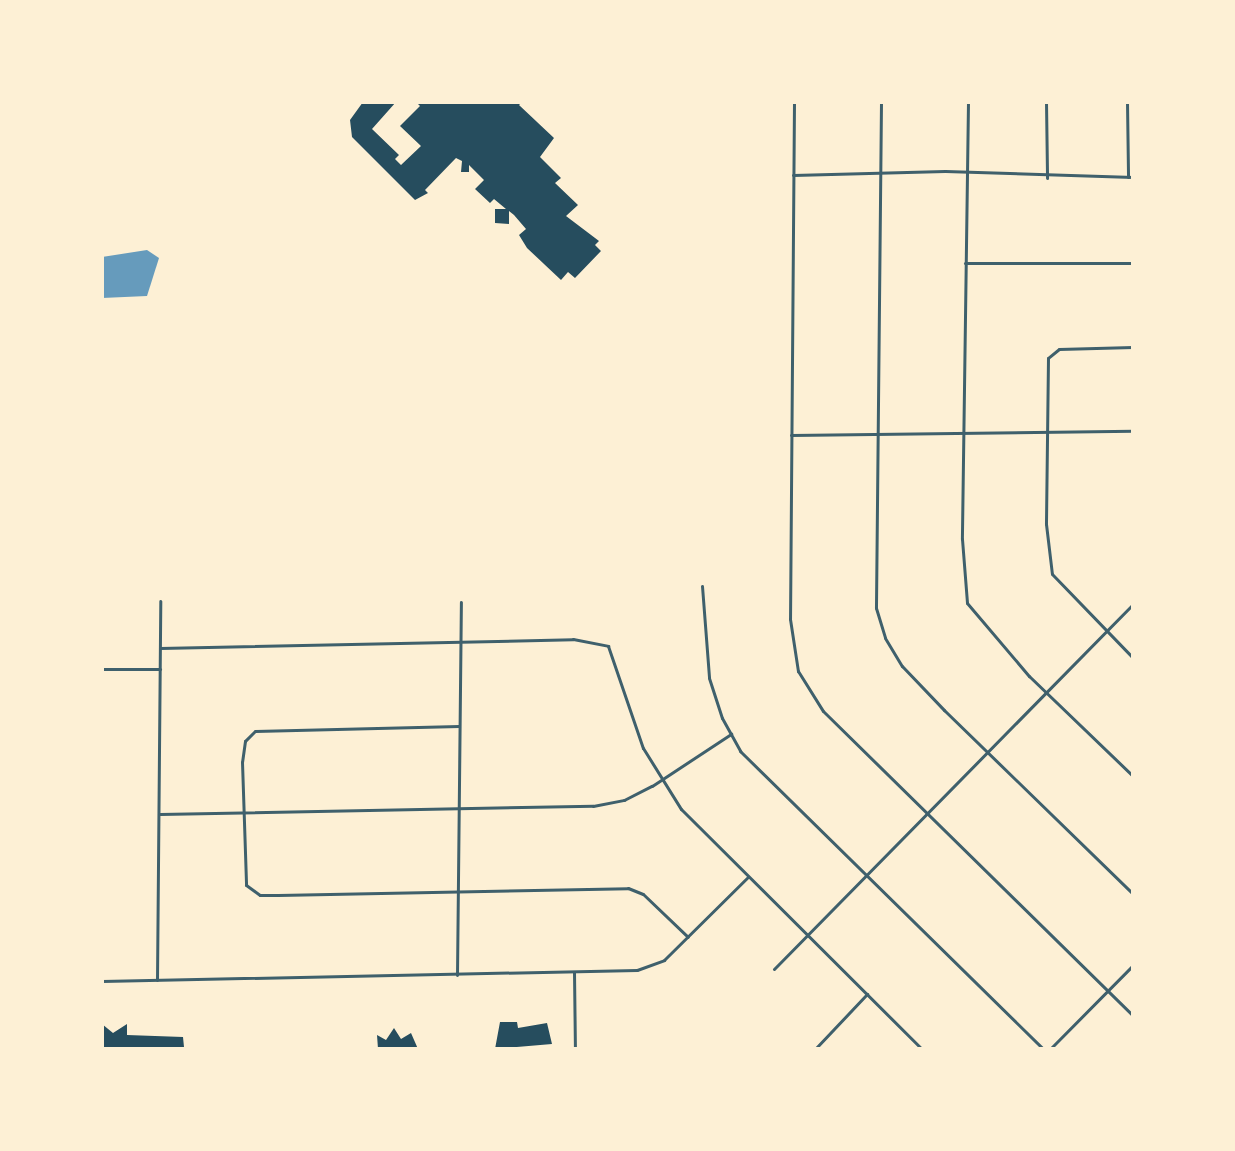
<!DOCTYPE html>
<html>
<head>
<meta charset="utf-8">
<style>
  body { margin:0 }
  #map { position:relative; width:1235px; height:1151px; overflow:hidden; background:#fdf0d5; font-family:"Nunito Sans",sans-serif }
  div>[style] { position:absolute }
  .water>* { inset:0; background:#669bbc }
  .building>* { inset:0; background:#264d5e }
  .minor>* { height:3px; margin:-1.5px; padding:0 1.5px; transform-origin:1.5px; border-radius:1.5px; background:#3f606c }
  span { translate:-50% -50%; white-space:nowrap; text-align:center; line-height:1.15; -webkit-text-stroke:6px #fdf0d5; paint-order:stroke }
  .frame { position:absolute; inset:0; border:104px solid #fdf0d5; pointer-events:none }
</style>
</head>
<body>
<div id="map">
  <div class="water">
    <div style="clip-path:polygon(147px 250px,159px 258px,147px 296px,102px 298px,102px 257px)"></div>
  </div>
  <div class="building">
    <div style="clip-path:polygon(363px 102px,396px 102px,372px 129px,399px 155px,395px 159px,401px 165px,421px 146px,400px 126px,420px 106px,416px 102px,522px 102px,519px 105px,554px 138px,540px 157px,561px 178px,555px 183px,578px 205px,566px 216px,599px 241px,595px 245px,601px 251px,575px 278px,568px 272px,561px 280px,527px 248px,519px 235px,526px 229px,514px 215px,509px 211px,509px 224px,495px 223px,495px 209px,506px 209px,494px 199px,490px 203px,475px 189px,484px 180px,469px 165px,469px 172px,461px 172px,462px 161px,456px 158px,425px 190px,428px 193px,415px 200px,352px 137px,350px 120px)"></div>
    <div style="clip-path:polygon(500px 1022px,517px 1022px,518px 1028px,547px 1023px,552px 1044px,495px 1049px)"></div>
    <div style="clip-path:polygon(102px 1024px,113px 1033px,127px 1024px,127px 1035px,183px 1037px,184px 1047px,102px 1049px)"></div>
    <div style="clip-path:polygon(394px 1028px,401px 1039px,411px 1033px,418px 1049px,378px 1049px,377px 1035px,386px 1040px)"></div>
  </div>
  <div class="minor">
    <div style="left:794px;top:102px;width:517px;rotate:90.44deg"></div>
    <div style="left:790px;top:619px;width:53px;rotate:81.3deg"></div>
    <div style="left:798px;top:671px;width:47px;rotate:58deg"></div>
    <div style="left:823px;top:711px;width:435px;rotate:44.5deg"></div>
    <div style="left:881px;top:102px;width:506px;rotate:90.57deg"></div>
    <div style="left:876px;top:608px;width:31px;rotate:73deg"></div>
    <div style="left:885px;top:638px;width:33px;rotate:59deg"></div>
    <div style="left:902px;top:666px;width:61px;rotate:46.3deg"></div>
    <div style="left:944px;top:710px;width:264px;rotate:44.2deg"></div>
    <div style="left:968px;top:102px;width:437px;rotate:90.8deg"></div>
    <div style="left:962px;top:539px;width:64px;rotate:85.5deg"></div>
    <div style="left:967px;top:603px;width:96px;rotate:49.7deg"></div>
    <div style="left:1029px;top:676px;width:144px;rotate:43.9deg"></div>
    <div style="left:1046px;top:102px;width:76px;rotate:89.2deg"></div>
    <div style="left:1127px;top:102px;width:75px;rotate:89.2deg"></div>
    <div style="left:793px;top:175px;width:152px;rotate:-1.5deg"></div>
    <div style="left:945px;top:171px;width:188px;rotate:1.8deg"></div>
    <div style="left:965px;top:263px;width:168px"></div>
    <div style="left:1133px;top:347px;width:74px;rotate:178.5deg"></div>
    <div style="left:1059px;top:349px;width:14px;rotate:141deg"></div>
    <div style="left:1048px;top:358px;width:166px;rotate:90.7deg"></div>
    <div style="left:1046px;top:524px;width:50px;rotate:83.2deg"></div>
    <div style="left:1052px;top:574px;width:117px;rotate:46deg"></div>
    <div style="left:791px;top:435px;width:342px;rotate:-0.7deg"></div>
    <div style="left:702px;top:586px;width:92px;rotate:85.6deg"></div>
    <div style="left:709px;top:678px;width:42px;rotate:72deg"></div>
    <div style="left:722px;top:718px;width:38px;rotate:61deg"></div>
    <div style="left:740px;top:751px;width:425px;rotate:44.5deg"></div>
    <div style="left:160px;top:648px;width:413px;rotate:-1.2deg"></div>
    <div style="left:573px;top:639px;width:36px;rotate:11deg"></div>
    <div style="left:608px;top:646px;width:108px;rotate:71.1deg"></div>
    <div style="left:643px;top:748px;width:72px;rotate:58.1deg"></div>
    <div style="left:681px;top:809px;width:340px;rotate:44.9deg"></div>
    <div style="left:102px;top:669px;width:58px"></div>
    <div style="left:459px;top:726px;width:204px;rotate:178.6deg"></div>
    <div style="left:255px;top:731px;width:14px;rotate:135deg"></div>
    <div style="left:245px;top:741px;width:21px;rotate:98deg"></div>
    <div style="left:242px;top:762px;width:123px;rotate:88.1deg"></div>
    <div style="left:246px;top:885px;width:17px;rotate:36deg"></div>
    <div style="left:260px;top:895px;width:18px"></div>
    <div style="left:278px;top:895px;width:350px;rotate:-1.1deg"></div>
    <div style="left:628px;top:888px;width:16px;rotate:22deg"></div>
    <div style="left:643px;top:894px;width:62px;rotate:43.7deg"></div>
    <div style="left:160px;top:814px;width:433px;rotate:-1.1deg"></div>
    <div style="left:593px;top:806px;width:32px;rotate:-11deg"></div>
    <div style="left:624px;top:800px;width:31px;rotate:-27deg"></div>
    <div style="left:652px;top:786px;width:95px;rotate:-33.4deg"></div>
    <div style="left:774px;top:969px;width:512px;rotate:-45.47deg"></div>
    <div style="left:574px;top:972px;width:77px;rotate:89.3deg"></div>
    <div style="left:457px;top:975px;width:373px;rotate:-89.4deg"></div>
    <div style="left:157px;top:980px;width:379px;rotate:-89.5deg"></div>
    <div style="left:102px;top:981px;width:535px;rotate:-1.18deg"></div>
    <div style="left:637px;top:970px;width:29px;rotate:-20deg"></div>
    <div style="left:664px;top:960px;width:118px;rotate:-44.7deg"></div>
    <div style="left:815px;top:1049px;width:76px;rotate:-46.6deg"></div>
    <div style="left:1050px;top:1049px;width:118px;rotate:-45.3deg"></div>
  </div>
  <div class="frame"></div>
</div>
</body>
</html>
